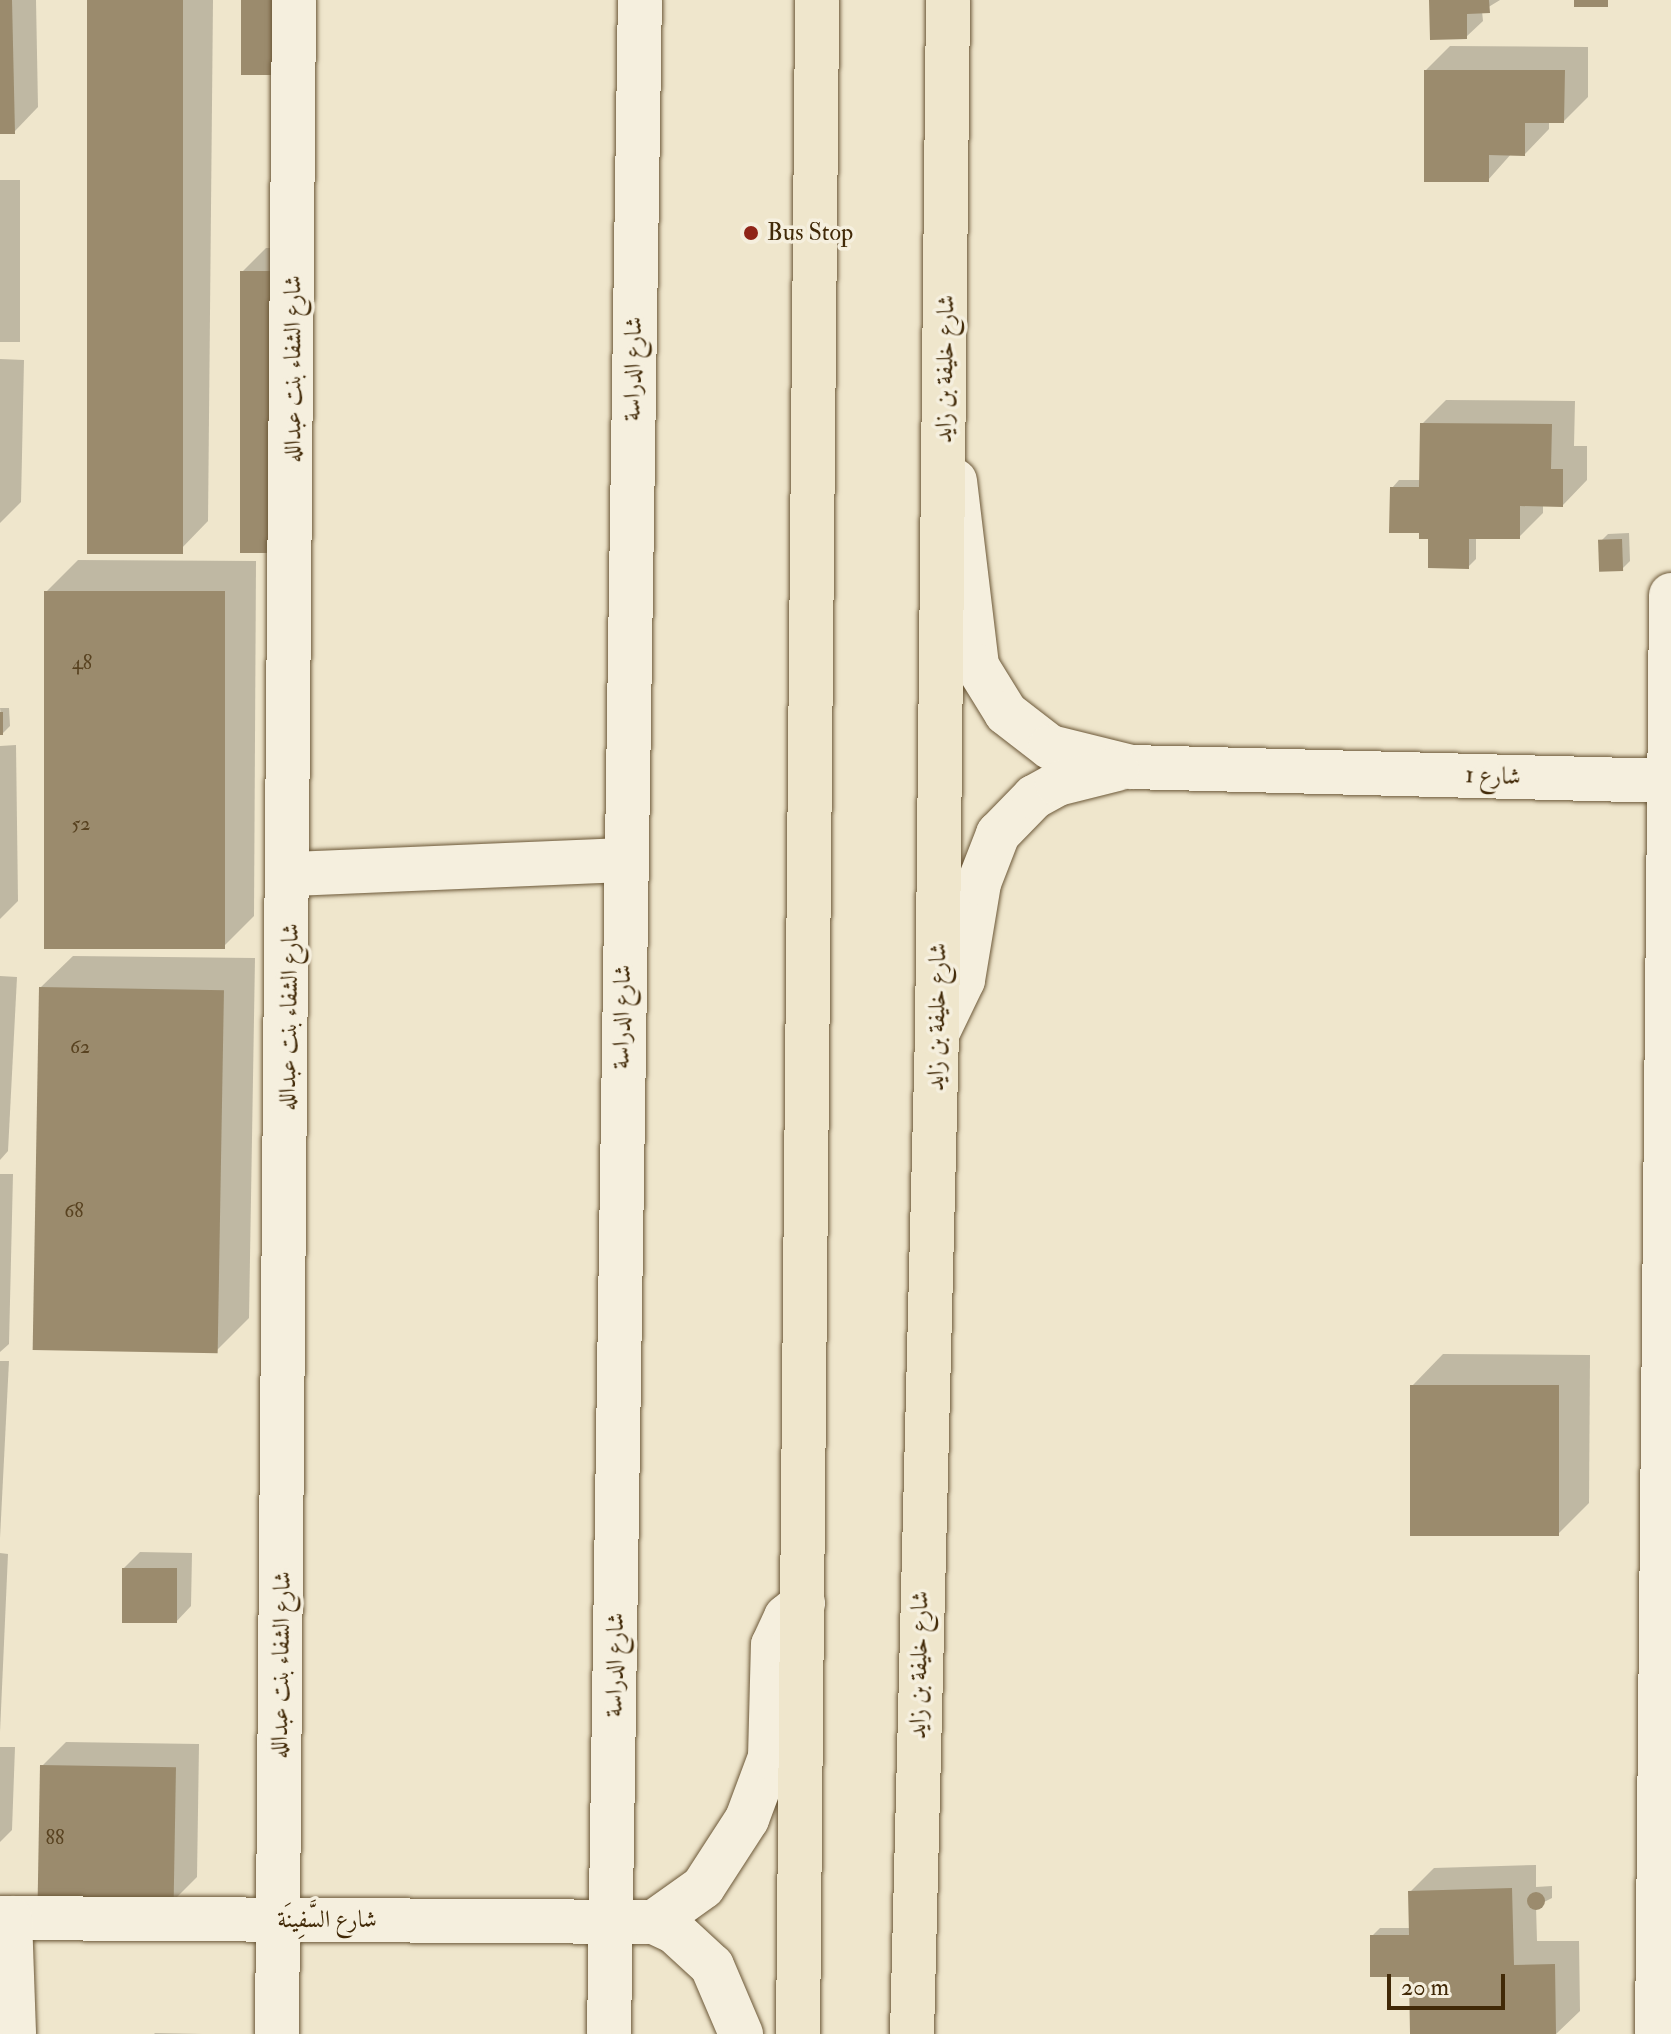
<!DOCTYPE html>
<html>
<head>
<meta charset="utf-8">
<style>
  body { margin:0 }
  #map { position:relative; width:1671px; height:2034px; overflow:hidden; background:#efe6cc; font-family:"IM FELL Double Pica",Amiri,serif }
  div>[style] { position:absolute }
  .shadow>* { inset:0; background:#0003; transform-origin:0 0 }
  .building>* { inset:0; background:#9b8b6d; transform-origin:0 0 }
  .round { border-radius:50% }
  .roads { filter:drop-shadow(0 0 2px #6c5838) drop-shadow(0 0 2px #6c5838) }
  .minor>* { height:44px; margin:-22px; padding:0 22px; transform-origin:22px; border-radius:22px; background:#f5efde }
  .highway>* { height:44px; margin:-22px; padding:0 22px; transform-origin:22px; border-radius:22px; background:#efe6cc }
  .dots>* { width:22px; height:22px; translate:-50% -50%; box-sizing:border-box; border:4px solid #f5efde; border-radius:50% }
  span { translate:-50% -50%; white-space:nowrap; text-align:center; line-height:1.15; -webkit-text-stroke:7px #f5efde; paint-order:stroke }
  .number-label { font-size:20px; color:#584220 }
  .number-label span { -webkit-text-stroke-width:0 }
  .poi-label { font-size:24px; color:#412907 }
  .left { translate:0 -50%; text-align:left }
  .street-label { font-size:24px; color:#412907 }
  .scale { position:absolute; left:1387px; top:1974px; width:118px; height:36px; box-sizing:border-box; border:4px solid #412907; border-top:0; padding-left:10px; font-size:24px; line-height:28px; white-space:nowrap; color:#412907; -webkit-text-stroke:6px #f5efde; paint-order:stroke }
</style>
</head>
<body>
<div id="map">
  <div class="shadow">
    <div style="clip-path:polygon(0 0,36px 0,38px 107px,14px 132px,0 132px)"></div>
    <div style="clip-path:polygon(89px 0,213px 0,208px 521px,177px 553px)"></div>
    <div style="clip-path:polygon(1431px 0,1500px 0,1482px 11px,1483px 21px,1466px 37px)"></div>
    <div style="clip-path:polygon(1450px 46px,1588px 47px,1588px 97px,1564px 121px,1549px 121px,1549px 129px,1525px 154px,1512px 153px,1488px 180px,1426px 70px)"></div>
    <div style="left:0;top:180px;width:20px;height:162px"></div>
    <div style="clip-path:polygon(266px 248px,298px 248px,295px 527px,242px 272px)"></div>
    <div style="clip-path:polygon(0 359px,24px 360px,21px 502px,0 523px)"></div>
    <div style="clip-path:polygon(1446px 400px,1575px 401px,1574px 446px,1587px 446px,1587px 480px,1563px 505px,1543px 504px,1543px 513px,1519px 537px,1476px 537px,1476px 559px,1468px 567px,1430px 540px,1392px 488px,1399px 480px,1422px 480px,1422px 424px)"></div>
    <div style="clip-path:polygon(1629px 533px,1630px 561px,1622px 569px,1600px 542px,1608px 534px)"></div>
    <div style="clip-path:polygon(78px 560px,256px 561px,254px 916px,222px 948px,46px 592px)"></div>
    <div style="clip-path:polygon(0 708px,9px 708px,10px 726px,3px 733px)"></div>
    <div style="clip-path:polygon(16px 745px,18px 901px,0 919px,0 746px)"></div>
    <div style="clip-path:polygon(73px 956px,255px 958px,249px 1318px,217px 1350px,41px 987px)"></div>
    <div style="clip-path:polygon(0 976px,17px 977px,8px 1151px,0 1160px)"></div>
    <div style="clip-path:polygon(0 1174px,13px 1174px,9px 1344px,0 1352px)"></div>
    <div style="clip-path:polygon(1443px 1354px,1590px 1355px,1589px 1503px,1557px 1535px,1412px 1386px)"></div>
    <div style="clip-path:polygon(0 1361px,9px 1361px,0 1538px)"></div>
    <div style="clip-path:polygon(140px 1552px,192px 1553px,191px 1606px,175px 1623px,124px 1568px)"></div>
    <div style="clip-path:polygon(0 1553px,8px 1554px,0 1732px)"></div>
    <div style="clip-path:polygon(66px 1742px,199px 1744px,197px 1877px,173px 1901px,42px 1766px)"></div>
    <div style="clip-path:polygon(0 1747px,15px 1747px,12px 1830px,0 1842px)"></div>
    <div style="clip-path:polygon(1536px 1865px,1536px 1887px,1552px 1886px,1552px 1898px,1536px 1906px,1537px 1941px,1579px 1941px,1580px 2011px,1556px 2034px,1412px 2034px,1411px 1971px,1372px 1936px,1380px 1928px,1411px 1928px,1410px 1892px,1434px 1868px)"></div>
    <div style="clip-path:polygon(155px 2033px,203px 2034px,154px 2034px)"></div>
  </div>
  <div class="building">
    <div style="clip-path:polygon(0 0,12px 0,15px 134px,0 134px)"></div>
    <div style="left:87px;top:0;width:96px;height:554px"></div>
    <div style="left:241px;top:0;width:34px;height:75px"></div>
    <div style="clip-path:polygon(1429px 0,1489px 0,1490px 13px,1467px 14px,1467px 39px,1430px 40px)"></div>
    <div style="left:1574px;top:0;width:34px;height:7px"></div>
    <div style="clip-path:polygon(1424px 70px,1565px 70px,1564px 123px,1525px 123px,1525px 156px,1489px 155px,1489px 182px,1424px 182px)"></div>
    <div style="left:240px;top:271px;width:35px;height:282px"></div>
    <div style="clip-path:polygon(1420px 423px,1552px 424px,1551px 469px,1563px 469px,1563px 507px,1520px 506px,1520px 539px,1469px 539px,1469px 569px,1428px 568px,1428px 539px,1419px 539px,1419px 533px,1389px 533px,1390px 487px,1419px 487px)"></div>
    <div style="left:1622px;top:539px;width:32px;height:24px;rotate:88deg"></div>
    <div style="left:44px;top:591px;width:181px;height:358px"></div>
    <div style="left:0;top:712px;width:3px;height:23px"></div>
    <div style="left:39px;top:987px;width:185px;height:363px;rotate:1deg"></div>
    <div style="left:1410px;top:1385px;width:149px;height:151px"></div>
    <div style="left:122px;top:1568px;width:55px;height:55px"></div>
    <div style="left:40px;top:1765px;width:136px;height:135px;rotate:1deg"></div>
    <div style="clip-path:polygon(1512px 1888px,1514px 1965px,1555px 1964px,1556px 2034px,1410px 2034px,1409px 1977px,1370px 1977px,1370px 1935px,1409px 1935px,1408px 1891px)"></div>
    <div class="round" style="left:1527px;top:1892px;width:18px;height:18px"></div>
  </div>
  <div class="roads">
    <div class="minor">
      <div style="left:955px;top:481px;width:186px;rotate:83.2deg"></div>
      <div style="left:977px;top:666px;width:55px;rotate:58.3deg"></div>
      <div style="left:1006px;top:713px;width:56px;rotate:37.7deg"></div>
      <div style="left:1050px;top:747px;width:83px;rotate:13.9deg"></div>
      <div style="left:1131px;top:767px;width:540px;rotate:1.49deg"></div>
      <div style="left:291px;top:874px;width:335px;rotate:-2.4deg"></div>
      <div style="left:937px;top:1034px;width:60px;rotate:-64.3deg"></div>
      <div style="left:963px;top:980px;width:98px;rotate:-80.6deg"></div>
      <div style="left:979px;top:883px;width:53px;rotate:-68.8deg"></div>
      <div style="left:998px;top:834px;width:52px;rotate:-45.8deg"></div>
      <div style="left:1034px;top:797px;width:26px;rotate:-29deg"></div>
      <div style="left:1057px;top:784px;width:62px;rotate:-14deg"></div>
      <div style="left:0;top:1918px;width:654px;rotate:0.35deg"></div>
      <div style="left:654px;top:1922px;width:23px;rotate:25deg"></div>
      <div style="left:675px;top:1932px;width:50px;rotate:42.6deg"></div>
      <div style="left:712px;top:1966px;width:74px;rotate:66.9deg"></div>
      <div style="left:10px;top:1918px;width:116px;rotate:88deg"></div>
      <div style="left:654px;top:1922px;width:60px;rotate:-35.5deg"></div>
      <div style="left:703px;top:1887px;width:81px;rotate:-57.1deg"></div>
      <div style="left:747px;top:1819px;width:66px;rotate:-69.6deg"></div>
      <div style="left:770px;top:1757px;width:112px;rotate:-88.5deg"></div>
      <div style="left:773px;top:1645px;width:31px;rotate:-65deg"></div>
      <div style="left:786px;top:1617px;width:22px;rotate:-39deg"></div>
      <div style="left:277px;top:2034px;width:2034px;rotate:-89.52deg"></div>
      <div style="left:609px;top:2034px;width:2034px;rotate:-89.13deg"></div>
      <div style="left:1657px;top:2034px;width:1439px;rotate:-89.44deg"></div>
    </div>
    <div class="highway">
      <div style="left:798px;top:2034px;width:2034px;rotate:-89.46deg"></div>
      <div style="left:912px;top:2034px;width:1000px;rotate:-88.57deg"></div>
      <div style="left:937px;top:1034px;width:1034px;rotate:-89.39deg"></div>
    </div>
  </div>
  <div class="dots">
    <div style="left:751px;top:233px;background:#8f2418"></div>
  </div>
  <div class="number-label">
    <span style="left:82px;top:662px">48</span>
    <span style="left:81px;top:823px">52</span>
    <span style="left:80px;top:1046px">62</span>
    <span style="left:74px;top:1210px">68</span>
    <span style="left:55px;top:1837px">88</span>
  </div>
  <div class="poi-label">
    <span class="left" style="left:767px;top:233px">Bus Stop</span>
  </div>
  <div class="street-label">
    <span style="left:293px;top:369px;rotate:-90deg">شارع الشفاء بنت عبدالله</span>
    <span style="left:633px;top:369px;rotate:-89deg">شارع الدراسة</span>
    <span style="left:945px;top:369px;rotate:-89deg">شارع خليفة بن زايد</span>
    <span style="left:1493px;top:776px;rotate:2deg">شارع 1</span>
    <span style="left:289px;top:1017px;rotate:-89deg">شارع الشفاء بنت عبدالله</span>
    <span style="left:622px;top:1017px;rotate:-89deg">شارع الدراسة</span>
    <span style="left:937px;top:1017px;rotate:-89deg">شارع خليفة بن زايد</span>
    <span style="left:281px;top:1665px;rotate:-89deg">شارع الشفاء بنت عبدالله</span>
    <span style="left:615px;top:1665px;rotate:-89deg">شارع الدراسة</span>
    <span style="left:919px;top:1665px;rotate:-89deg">شارع خليفة بن زايد</span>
    <span style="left:327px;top:1920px">شارع السَّفِينَة</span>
  </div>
  <div class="scale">20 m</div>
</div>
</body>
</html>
